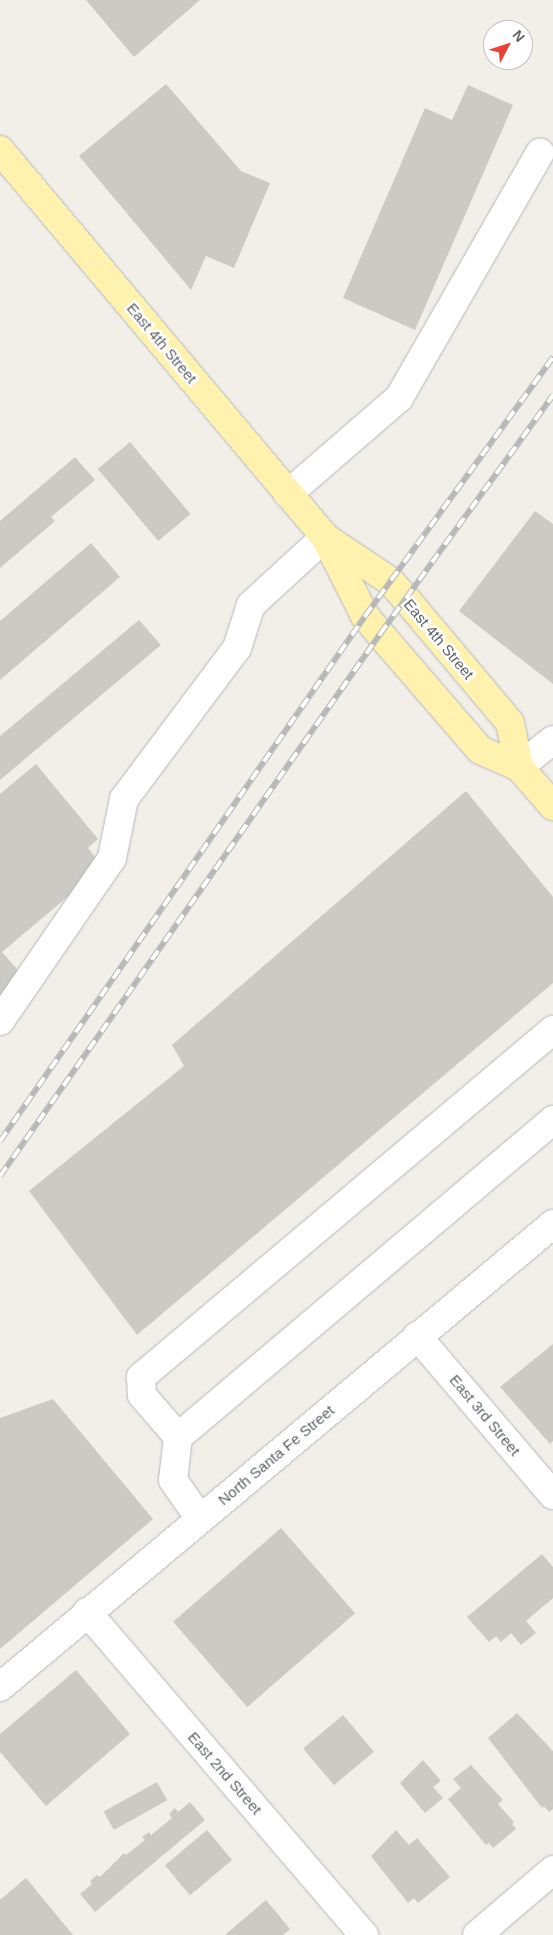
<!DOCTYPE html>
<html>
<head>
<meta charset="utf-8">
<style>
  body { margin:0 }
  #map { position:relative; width:553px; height:1935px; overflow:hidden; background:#f1efe8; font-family:Arial,sans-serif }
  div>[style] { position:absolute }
  .building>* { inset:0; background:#cccac5; transform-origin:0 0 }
  .roads { filter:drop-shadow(0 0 1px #b5b8bc) drop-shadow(0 0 1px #b5b8bc) }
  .minor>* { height:28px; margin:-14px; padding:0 14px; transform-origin:14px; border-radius:14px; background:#fff }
  .major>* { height:28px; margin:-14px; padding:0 14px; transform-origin:14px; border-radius:14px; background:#fff2af }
  .rail>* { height:5.5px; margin-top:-2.75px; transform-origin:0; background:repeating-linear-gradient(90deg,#fff 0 11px,#b6b7b8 0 22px); box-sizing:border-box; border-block:1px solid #b6b7b8 }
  span { translate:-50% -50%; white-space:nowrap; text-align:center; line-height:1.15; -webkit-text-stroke:5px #fff; paint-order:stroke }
  .street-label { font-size:15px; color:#5f6368 }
  .north { position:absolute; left:483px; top:20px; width:50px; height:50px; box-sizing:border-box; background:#fff; border:1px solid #bfc1c3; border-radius:50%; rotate:50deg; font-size:14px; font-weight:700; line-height:20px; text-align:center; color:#5f6368 }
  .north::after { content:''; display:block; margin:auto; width:18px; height:22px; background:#ea4335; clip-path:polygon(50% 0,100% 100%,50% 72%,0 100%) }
</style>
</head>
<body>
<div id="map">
  <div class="building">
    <div style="clip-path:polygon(86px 0,200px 0,134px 57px)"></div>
    <div style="clip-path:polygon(166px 84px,241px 171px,270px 183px,234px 268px,206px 256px,191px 290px,79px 156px)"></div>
    <div style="clip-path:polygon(468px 85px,513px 105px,415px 330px,343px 298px,425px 108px,452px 120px)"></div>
    <div style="left:130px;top:442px;width:94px;height:42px;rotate:50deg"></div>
    <div style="clip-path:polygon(75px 457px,95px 480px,51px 517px,55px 521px,0 568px,0 521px)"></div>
    <div style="clip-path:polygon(535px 511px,553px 524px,553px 684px,459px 611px)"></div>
    <div style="clip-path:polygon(91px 543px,120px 577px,0 680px,0 621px)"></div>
    <div style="clip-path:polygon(139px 620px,161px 645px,0 780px,0 736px)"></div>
    <div style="clip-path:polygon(36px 764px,98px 839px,88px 848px,103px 867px,2px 952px,17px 969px,13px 990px,0 1002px,0 794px)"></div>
    <div style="clip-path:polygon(466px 791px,553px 897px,553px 983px,137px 1335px,29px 1191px,184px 1066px,172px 1045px)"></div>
    <div style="clip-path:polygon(553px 1344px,553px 1441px,550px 1444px,500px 1387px)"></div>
    <div style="clip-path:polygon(53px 1399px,153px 1519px,0 1649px,0 1418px)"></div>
    <div style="left:281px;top:1528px;width:113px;height:143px;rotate:49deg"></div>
    <div style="clip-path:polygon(542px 1554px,553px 1567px,553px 1598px,526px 1621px,536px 1633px,521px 1645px,511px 1633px,501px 1642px,496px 1636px,489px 1642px,467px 1617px)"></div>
    <div style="clip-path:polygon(76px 1670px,130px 1734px,46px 1806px,0 1752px,0 1734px)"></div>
    <div style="clip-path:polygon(517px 1713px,553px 1751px,553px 1809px,549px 1812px,544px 1806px,542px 1808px,488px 1738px)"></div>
    <div style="left:343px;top:1715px;width:48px;height:52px;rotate:50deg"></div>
    <div style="clip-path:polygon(423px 1760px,441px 1781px,433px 1787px,443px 1798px,425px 1813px,400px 1783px)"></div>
    <div style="clip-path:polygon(471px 1765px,503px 1800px,498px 1804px,514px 1822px,512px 1824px,516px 1829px,493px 1848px,489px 1843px,486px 1845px,448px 1799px,461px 1788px,453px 1779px)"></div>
    <div style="left:157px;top:1782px;width:21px;height:61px;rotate:61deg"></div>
    <div style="clip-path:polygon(190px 1802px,205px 1820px,95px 1912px,80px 1894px,92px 1884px,90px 1881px,97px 1875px,100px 1877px,124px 1853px,126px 1855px,145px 1840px,142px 1837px,149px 1832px,151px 1835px,172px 1818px,169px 1814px,175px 1808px,178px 1812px)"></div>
    <div style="left:207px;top:1830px;width:39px;height:55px;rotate:50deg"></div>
    <div style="clip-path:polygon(396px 1830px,409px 1845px,417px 1838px,450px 1877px,418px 1903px,414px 1898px,408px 1903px,371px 1856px)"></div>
    <div style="clip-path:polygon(26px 1878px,73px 1935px,0 1935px,0 1900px)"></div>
    <div style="clip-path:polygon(266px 1900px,290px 1929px,283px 1935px,225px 1935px)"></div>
  </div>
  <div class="roads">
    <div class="minor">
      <div style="left:288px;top:494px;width:147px;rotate:-40.9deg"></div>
      <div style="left:399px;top:398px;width:283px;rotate:-60.1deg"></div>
      <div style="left:519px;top:767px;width:43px;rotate:-38.5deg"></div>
      <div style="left:0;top:1021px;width:198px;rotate:-55.5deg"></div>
      <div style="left:112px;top:858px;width:60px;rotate:-78.5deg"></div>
      <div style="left:124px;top:799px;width:189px;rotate:-53.2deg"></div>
      <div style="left:237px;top:648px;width:45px;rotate:-72deg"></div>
      <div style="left:251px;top:605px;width:100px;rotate:-42.6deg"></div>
      <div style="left:553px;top:1030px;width:539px;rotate:139.89deg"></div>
      <div style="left:141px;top:1377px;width:18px;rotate:87deg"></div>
      <div style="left:142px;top:1395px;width:55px;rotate:49.4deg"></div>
      <div style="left:178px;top:1437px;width:491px;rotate:-40.2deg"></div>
      <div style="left:417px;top:1336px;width:209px;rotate:49.5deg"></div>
      <div style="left:178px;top:1437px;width:43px;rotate:96.6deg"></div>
      <div style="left:173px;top:1480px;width:47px;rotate:55.3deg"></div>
      <div style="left:87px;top:1612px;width:426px;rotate:49.4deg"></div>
      <div style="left:0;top:1687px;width:721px;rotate:-39.94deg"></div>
      <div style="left:477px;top:1935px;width:100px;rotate:-40.5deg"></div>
    </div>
    <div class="major">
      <div style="left:0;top:150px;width:505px;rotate:49.98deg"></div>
      <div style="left:325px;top:537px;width:89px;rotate:63.1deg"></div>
      <div style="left:365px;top:616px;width:23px;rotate:50deg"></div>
      <div style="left:380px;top:634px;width:153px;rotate:49.2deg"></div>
      <div style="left:480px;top:750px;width:43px;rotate:23.6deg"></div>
      <div style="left:519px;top:767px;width:52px;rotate:48.9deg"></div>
      <div style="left:326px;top:538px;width:77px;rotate:33.9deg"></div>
      <div style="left:390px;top:581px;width:24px;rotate:48deg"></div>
      <div style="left:406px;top:599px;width:162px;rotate:50deg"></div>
      <div style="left:510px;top:723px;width:45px;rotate:78.4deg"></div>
    </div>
  </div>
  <div class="rail">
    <div style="left:0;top:1141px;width:639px;rotate:-55.19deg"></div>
    <div style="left:365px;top:616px;width:320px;rotate:-54deg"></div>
    <div style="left:0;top:1176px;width:662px;rotate:-54.97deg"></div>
    <div style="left:380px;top:634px;width:295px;rotate:-54.1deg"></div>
  </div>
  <div class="street-label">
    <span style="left:162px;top:343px;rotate:50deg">East 4th Street</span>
    <span style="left:439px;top:639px;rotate:50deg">East 4th Street</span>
    <span style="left:485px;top:1415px;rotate:50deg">East 3rd Street</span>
    <span style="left:276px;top:1455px;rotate:-40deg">North Santa Fe Street</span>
    <span style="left:225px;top:1773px;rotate:49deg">East 2nd Street</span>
  </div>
  <div class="north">N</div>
</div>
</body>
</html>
